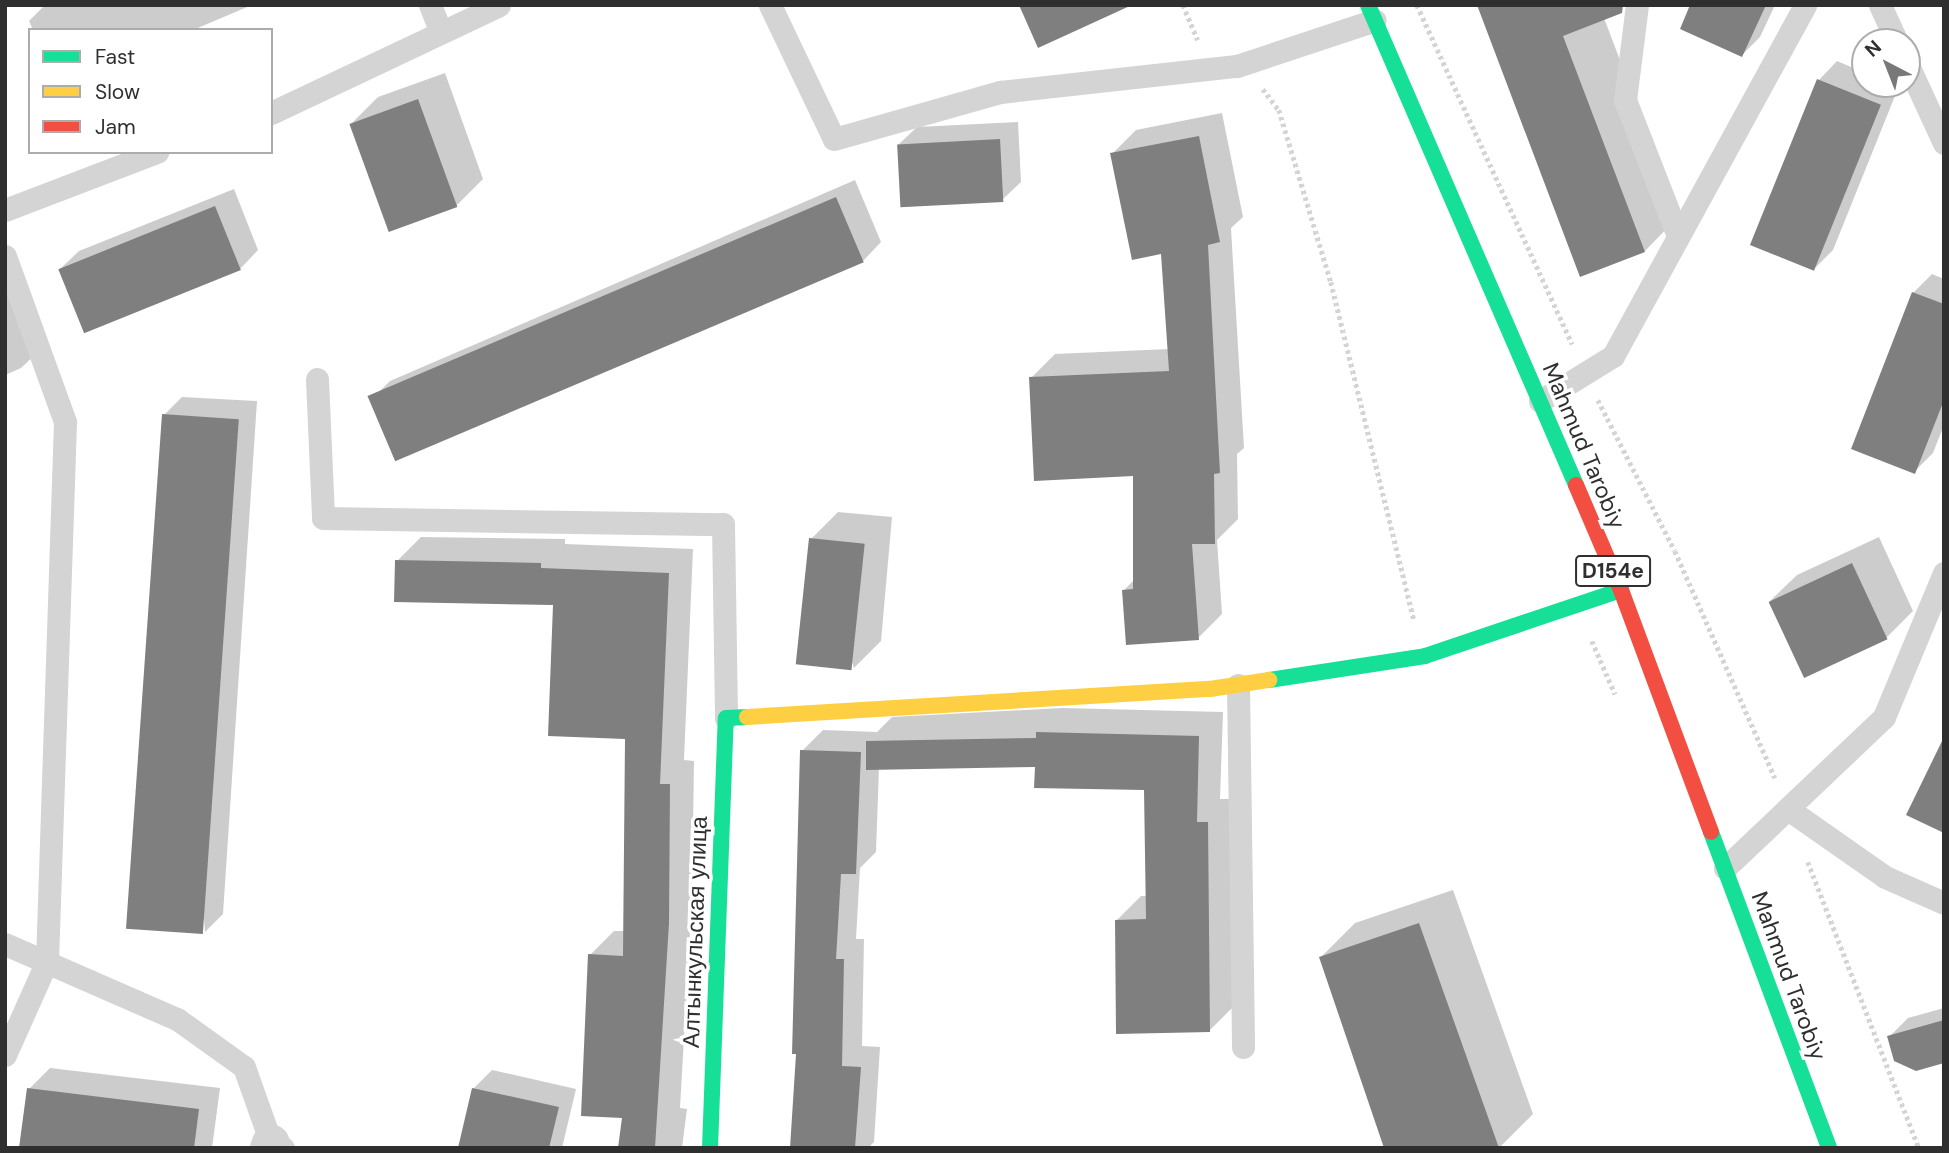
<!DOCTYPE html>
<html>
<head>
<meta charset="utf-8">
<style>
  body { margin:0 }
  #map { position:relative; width:1949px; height:1153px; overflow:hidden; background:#fff; font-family:"DM Sans",sans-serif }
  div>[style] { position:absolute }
  .shadow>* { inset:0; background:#0003 }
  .building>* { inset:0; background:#7f7f7f; transform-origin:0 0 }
  .path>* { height:4.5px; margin-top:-2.25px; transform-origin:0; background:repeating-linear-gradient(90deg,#d4d4d4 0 3.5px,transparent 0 7px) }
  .lane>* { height:23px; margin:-11.5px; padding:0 11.5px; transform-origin:11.5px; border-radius:11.5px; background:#d4d4d4 }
  .street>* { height:38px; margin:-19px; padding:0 19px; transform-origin:19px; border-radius:19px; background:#d4d4d4 }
  .fast>* { height:16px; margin:-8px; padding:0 8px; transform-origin:8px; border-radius:8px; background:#16e098 }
  .slow>* { height:16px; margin:-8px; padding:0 8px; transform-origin:8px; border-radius:8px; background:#ffcf43 }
  .jam>* { height:16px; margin:-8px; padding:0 8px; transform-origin:8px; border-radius:8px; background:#f24e42 }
  span { translate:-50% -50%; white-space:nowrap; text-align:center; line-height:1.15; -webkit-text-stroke:7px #fff; paint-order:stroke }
  .shield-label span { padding:2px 5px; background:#fff; border:2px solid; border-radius:5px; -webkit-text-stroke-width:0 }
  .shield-label { font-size:21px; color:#2f2f2f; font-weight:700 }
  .street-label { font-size:23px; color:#2f2f2f }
  .frame { position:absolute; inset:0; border:7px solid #2f2f2f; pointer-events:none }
  .legend { position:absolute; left:28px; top:28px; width:245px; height:126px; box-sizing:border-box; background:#fff; border:2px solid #acacac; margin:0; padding:9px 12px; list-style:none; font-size:21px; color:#2f2f2f }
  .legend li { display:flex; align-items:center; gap:14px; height:35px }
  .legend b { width:35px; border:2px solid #acacac }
  .north { position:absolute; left:1851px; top:28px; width:70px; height:70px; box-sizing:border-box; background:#fff; border:2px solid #acacac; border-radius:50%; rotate:318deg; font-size:19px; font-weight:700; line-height:28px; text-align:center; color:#2f2f2f }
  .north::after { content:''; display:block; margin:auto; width:24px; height:32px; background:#787878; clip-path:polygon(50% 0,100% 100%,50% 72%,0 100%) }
</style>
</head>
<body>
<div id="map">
  <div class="shadow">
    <div style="clip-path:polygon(45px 5px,252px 5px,193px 30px,33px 30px,29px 21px)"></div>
    <div style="clip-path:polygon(1479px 5px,1626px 5px,1604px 18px,1679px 216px,1645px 251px,1581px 275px)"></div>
    <div style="clip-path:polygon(1692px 5px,1775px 5px,1760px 37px,1742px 55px)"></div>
    <div style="clip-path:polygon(1837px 61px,1865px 73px,1865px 84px,1899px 86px,1833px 250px,1814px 269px,1819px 80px)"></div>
    <div style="clip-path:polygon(445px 73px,483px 179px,456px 206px,351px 124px,378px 97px)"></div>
    <div style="clip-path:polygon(1222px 113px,1243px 217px,1231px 228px,1244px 448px,1237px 454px,1238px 519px,1217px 540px,1222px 614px,1198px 638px,1124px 590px,1135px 579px,1135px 474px,1031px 378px,1055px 354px,1169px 349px,1162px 252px,1112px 154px,1136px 130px)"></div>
    <div style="clip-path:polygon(1018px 122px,1021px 182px,1002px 200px,898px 145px,917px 127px)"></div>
    <div style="clip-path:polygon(855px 180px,881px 242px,863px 261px,372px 399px,390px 381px)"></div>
    <div style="clip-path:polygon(234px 189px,258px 250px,240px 269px,60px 269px,79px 251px)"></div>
    <div style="clip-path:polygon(1932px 274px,1944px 279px,1944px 425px,1933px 453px,1914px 472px,1913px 293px)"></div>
    <div style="clip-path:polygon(5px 284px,40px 350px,21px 368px,5px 375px)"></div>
    <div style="clip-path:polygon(182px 397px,257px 401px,223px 914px,205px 932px,164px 415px)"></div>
    <div style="clip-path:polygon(838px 512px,892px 517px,881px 641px,854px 668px,811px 539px)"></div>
    <div style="clip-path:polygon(421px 537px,565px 539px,565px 544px,693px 549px,684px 760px,694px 761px,692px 898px,680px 1108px,687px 1109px,682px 1148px,620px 1148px,624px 1116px,590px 955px,614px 931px,625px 931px,626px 737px,555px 603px,397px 561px)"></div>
    <div style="clip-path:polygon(1879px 537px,1913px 611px,1886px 638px,1770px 601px,1797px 575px)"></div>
    <div style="clip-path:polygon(1062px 708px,1223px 712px,1220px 799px,1232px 799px,1234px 1006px,1209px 1031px,1117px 920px,1141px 896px,1147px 896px,1145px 789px,1037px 765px,879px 768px,876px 852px,860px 868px,856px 939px,864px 939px,862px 1046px,880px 1047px,874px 1142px,868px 1148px,792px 1148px,798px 1052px,802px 751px,823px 730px,877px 732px,892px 717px)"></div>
    <div style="clip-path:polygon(1453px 890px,1533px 1114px,1499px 1148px,1321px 957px,1355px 923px)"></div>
    <div style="clip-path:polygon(1944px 1008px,1944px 1061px,1889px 1037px,1908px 1018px)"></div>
    <div style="clip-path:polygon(50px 1068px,220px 1088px,212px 1148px,21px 1148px,29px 1089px)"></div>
    <div style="clip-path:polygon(492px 1070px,576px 1089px,562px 1148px,460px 1148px,473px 1089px)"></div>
  </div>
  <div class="building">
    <div style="clip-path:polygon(1019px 5px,1132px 5px,1038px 48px)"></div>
    <div style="clip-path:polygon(1477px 5px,1623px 5px,1622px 13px,1563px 36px,1645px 252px,1580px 277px)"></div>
    <div style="clip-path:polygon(1690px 5px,1766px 5px,1742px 57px,1680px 29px)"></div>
    <div style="left:1817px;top:79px;width:69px;height:179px;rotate:22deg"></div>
    <div style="left:418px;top:99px;width:115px;height:73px;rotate:70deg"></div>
    <div style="clip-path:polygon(1199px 136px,1220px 242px,1208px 245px,1220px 473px,1214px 474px,1215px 544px,1192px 544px,1199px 640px,1126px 645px,1122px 590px,1133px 589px,1133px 476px,1034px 481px,1029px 377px,1169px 371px,1161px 254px,1132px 260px,1110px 153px)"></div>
    <div style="left:1000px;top:139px;width:63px;height:103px;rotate:87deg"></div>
    <div style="left:836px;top:197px;width:71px;height:509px;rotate:67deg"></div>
    <div style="left:215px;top:206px;width:69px;height:169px;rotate:68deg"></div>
    <div style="clip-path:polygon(1912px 292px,1944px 304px,1944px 400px,1915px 474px,1851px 449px)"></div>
    <div style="left:162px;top:414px;width:77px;height:516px;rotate:4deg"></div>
    <div style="left:809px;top:538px;width:56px;height:127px;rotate:6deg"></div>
    <div style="clip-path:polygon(395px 560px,541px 563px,541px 568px,669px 573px,660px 784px,670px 784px,669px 923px,655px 1148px,618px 1148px,622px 1118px,581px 1116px,588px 954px,623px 956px,625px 739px,548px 736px,553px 605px,394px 602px)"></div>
    <div style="left:1852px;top:563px;width:84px;height:92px;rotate:65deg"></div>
    <div style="clip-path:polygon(1036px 732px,1199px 736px,1197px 822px,1208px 822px,1210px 1032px,1116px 1034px,1115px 920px,1146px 919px,1144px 790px,1034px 788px,1035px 767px,866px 770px,866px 741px,1036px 738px)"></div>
    <div style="clip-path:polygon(1944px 737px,1944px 833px,1906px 815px)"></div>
    <div style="clip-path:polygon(800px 750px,861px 752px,856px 874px,841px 874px,836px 959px,844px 959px,842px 1066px,861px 1067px,855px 1148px,790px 1148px,796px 1054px,792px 1054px)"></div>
    <div style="clip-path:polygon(1419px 923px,1499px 1148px,1384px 1148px,1319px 957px)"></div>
    <div style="clip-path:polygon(1944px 1020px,1944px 1063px,1916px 1071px,1894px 1061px,1887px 1036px)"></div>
    <div style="clip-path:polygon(27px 1088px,199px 1109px,194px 1148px,19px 1148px)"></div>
    <div style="clip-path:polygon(472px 1088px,559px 1107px,549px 1148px,458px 1148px)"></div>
  </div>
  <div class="path">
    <div style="left:1183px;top:5px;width:38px;rotate:67deg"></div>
    <div style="left:1417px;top:5px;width:373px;rotate:65.4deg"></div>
    <div style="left:1263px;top:89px;width:26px;rotate:53deg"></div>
    <div style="left:1279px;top:110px;width:180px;rotate:73.2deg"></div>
    <div style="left:1331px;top:282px;width:348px;rotate:76.2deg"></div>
    <div style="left:1598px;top:400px;width:169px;rotate:63deg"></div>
    <div style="left:1675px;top:551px;width:248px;rotate:66.2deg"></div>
    <div style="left:1592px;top:641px;width:58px;rotate:66.5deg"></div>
    <div style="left:1808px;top:862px;width:307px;rotate:68.8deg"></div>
  </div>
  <div class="lane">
    <div style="left:430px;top:5px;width:29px;rotate:68deg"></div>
    <div style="left:770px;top:5px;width:148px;rotate:64.5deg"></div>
    <div style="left:834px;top:139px;width:173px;rotate:-15.8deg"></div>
    <div style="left:1000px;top:92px;width:238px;rotate:-6.3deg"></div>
    <div style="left:1237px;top:66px;width:145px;rotate:-18.4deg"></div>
    <div style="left:1637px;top:5px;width:96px;rotate:97.2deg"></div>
    <div style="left:1625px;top:100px;width:146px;rotate:68.7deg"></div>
    <div style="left:1880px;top:5px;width:41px;rotate:65.3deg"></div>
    <div style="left:1907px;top:63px;width:88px;rotate:65.2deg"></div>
    <div style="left:271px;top:113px;width:252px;rotate:-25.3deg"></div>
    <div style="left:5px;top:210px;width:163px;rotate:-20.9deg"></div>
    <div style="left:5px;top:256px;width:177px;rotate:70.1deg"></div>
    <div style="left:65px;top:422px;width:539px;rotate:91.91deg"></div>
    <div style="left:47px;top:961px;width:103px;rotate:114.1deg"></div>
    <div style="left:317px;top:379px;width:139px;rotate:87.5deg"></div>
    <div style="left:323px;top:518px;width:400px;rotate:0.9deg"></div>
    <div style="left:723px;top:524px;width:194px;rotate:89.1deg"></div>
    <div style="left:1540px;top:401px;width:86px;rotate:-31.7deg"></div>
    <div style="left:1613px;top:356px;width:400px;rotate:-61.3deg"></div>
    <div style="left:1238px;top:685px;width:362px;rotate:89.2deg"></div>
    <div style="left:1788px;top:809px;width:118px;rotate:35deg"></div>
    <div style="left:1885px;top:877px;width:64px;rotate:23.8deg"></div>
    <div style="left:1725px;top:868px;width:219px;rotate:-43.5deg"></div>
    <div style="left:1884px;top:717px;width:156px;rotate:-67.4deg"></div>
    <div style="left:5px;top:944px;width:188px;rotate:23.6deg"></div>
    <div style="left:177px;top:1019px;width:82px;rotate:35.6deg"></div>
    <div style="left:244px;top:1067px;width:81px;rotate:70.4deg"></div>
    <div style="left:271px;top:1143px;width:13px;rotate:23deg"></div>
  </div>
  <div class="street">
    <div style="left:269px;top:1148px;width:5px;rotate:-68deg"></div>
  </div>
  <div class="fast">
    <div style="left:1368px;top:5px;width:523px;rotate:66.57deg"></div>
    <div style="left:1269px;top:680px;width:158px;rotate:-8.7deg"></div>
    <div style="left:1425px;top:656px;width:207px;rotate:-18.6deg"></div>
    <div style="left:1711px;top:832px;width:337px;rotate:69.5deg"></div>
    <div style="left:710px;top:1148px;width:430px;rotate:-87.9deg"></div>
    <div style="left:726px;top:718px;width:21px;rotate:-3deg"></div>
  </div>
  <div class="slow">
    <div style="left:747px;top:717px;width:464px;rotate:-3.5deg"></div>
    <div style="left:1210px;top:689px;width:60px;rotate:-8.7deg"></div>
  </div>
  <div class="jam">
    <div style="left:1576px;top:485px;width:114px;rotate:66.8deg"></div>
    <div style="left:1621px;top:590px;width:258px;rotate:69.6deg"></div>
  </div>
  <div class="shield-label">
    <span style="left:1613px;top:571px">D154e</span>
  </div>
  <div class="street-label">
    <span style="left:1584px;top:446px;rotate:67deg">Mahmud Tarobiy</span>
    <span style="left:695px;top:932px;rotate:-88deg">Алтынкульская улица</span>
    <span style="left:1789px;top:976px;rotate:70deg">Mahmud Tarobiy</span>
  </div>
  <div class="frame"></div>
  <ul class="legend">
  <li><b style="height:9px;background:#16e098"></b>Fast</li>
  <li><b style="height:9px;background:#ffcf43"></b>Slow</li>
  <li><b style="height:9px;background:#f24e42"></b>Jam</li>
  </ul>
  <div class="north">N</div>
</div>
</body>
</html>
